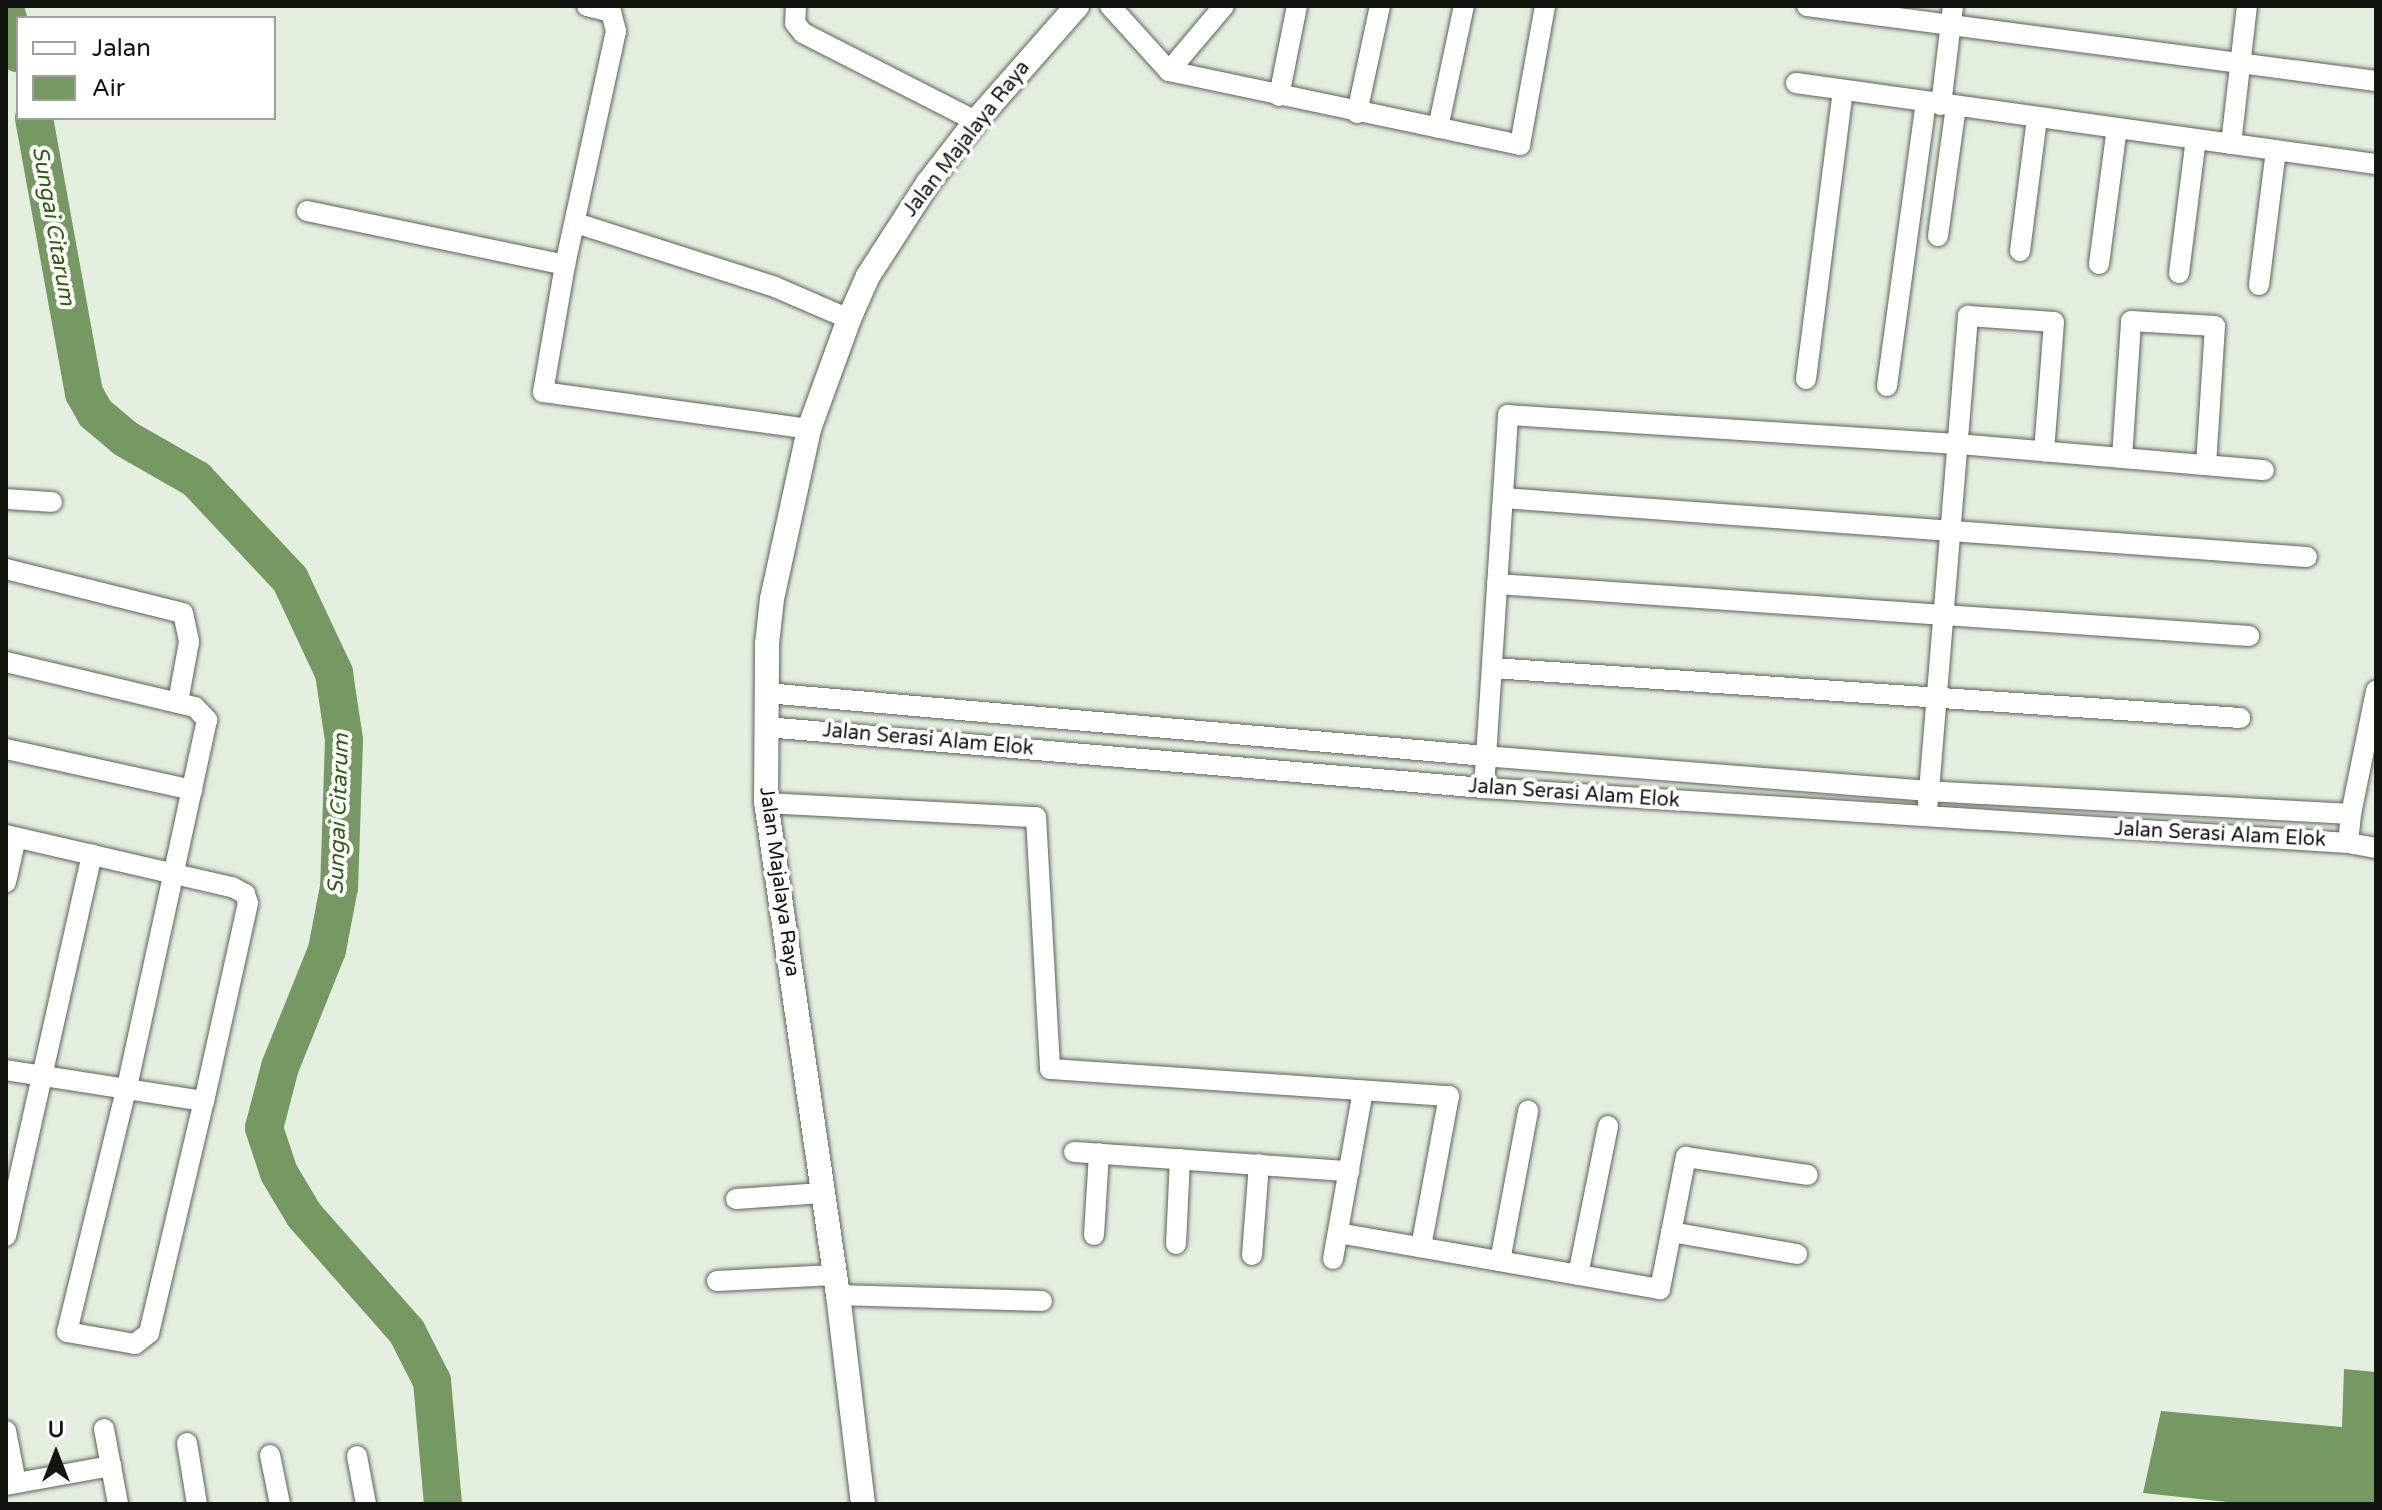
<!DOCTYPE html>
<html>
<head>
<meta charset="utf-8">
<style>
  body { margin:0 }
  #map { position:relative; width:2382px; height:1510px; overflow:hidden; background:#e4efe0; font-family:"Varela Round",sans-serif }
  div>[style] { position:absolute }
  .water>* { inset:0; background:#749961 }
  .river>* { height:38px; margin:-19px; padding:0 19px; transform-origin:19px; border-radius:19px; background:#749961 }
  .roads { filter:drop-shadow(0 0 2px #5b6457) drop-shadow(0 0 2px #5b6457) }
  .minor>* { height:20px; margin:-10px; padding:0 10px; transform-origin:10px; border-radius:10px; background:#fff }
  .tertiary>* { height:24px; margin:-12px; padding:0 12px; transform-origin:12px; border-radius:12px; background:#fff }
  span { translate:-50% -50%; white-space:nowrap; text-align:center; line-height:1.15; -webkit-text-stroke:8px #fff; paint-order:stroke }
  .street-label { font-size:20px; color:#11140f }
  .water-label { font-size:22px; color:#2f5d0b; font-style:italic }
  .frame { position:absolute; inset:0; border:8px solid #11140f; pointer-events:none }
  .legend { position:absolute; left:16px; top:16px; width:260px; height:104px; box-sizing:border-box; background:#fff; border:2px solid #a0a19f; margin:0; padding:10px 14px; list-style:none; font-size:24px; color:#11140f }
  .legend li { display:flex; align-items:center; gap:16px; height:40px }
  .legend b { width:40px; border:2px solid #a0a19f }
  .north { position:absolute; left:16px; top:1414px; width:80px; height:80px; -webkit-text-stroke:6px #fff; paint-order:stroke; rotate:0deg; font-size:22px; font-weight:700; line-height:32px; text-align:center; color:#11140f }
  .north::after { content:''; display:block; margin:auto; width:28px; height:36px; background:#11140f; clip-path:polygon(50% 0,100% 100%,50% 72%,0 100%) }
</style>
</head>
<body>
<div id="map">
  <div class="water">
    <div style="clip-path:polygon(2344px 1369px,2376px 1372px,2376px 1504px,2246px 1504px,2143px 1493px,2161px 1411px,2342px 1427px)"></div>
  </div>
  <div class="river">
    <div style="left:6px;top:12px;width:43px;rotate:73.7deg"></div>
    <div style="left:34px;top:118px;width:280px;rotate:79.7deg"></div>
    <div style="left:84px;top:393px;width:23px;rotate:61deg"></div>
    <div style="left:95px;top:413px;width:40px;rotate:40deg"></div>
    <div style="left:126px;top:439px;width:81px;rotate:29.7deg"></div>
    <div style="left:196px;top:479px;width:137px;rotate:46.8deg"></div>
    <div style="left:290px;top:579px;width:104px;rotate:64.9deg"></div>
    <div style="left:334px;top:673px;width:68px;rotate:81.5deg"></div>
    <div style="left:344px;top:740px;width:147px;rotate:91.9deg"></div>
    <div style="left:339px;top:887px;width:64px;rotate:100.8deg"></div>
    <div style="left:327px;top:950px;width:126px;rotate:111.9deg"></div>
    <div style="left:280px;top:1067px;width:63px;rotate:104.7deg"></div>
    <div style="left:264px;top:1128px;width:47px;rotate:71.6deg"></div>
    <div style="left:279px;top:1173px;width:49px;rotate:59.2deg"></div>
    <div style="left:304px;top:1215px;width:156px;rotate:48.6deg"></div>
    <div style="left:407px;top:1332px;width:55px;rotate:63deg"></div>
    <div style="left:432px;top:1381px;width:123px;rotate:84.9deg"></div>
  </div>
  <div class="roads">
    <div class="minor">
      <div style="left:587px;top:6px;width:25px;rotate:14deg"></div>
      <div style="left:611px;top:12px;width:20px;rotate:75deg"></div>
      <div style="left:616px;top:31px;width:239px;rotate:102.3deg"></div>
      <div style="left:565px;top:265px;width:129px;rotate:99.8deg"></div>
      <div style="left:543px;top:392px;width:269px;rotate:7.9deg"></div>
      <div style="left:796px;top:6px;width:17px;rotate:93deg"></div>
      <div style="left:795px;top:23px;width:13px;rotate:51deg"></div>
      <div style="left:803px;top:33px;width:194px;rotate:27deg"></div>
      <div style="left:1110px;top:6px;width:88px;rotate:47.8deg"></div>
      <div style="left:1169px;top:71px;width:359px;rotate:11.9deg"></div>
      <div style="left:1520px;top:145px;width:141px;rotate:-79.8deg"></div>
      <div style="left:1807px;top:6px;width:574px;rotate:7.51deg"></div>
      <div style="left:1169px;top:71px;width:85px;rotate:-49.8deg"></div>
      <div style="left:1796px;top:83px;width:586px;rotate:7.95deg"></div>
      <div style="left:1279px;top:96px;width:92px;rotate:-78.7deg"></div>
      <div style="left:1941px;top:105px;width:100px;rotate:-83.1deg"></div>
      <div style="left:1357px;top:113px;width:109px;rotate:-77.9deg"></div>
      <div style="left:1438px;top:128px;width:125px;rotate:-78deg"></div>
      <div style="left:2231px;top:144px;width:139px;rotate:-83.4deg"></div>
      <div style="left:307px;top:211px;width:264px;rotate:11.8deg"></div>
      <div style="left:576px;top:223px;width:209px;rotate:17.8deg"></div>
      <div style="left:775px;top:287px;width:81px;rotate:23.4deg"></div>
      <div style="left:1938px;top:236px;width:130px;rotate:-82.1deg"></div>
      <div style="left:2020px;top:251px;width:134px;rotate:-82.7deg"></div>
      <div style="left:2099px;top:264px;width:137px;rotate:-82.5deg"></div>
      <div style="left:2179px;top:273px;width:135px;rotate:-82.8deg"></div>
      <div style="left:2259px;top:285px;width:136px;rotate:-82.8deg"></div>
      <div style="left:1806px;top:379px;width:290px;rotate:-82.7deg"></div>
      <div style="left:1887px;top:386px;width:286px;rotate:-82.2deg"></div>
      <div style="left:2122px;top:458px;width:137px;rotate:-86.2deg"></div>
      <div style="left:2131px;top:321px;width:84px;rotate:3.4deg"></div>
      <div style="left:2215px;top:326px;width:139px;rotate:93.7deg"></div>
      <div style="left:1503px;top:498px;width:806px;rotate:4.2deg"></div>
      <div style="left:6px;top:499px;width:46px;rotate:3.7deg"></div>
      <div style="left:6px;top:569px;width:182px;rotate:14deg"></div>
      <div style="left:183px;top:613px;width:30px;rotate:78deg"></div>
      <div style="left:189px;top:642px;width:61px;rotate:100.4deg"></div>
      <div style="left:1497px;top:584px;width:754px;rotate:3.96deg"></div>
      <div style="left:6px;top:662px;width:194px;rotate:13.4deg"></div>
      <div style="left:195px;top:707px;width:18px;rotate:47deg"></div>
      <div style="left:207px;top:720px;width:379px;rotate:102.3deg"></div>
      <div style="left:126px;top:1090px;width:249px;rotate:103.7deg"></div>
      <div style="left:67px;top:1332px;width:69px;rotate:10deg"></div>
      <div style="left:135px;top:1344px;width:18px;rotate:-38deg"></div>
      <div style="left:149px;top:1333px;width:238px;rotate:-76.7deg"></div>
      <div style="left:1492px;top:668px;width:750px;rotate:3.82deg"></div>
      <div style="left:766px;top:727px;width:721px;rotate:4.86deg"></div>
      <div style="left:1484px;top:788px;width:866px;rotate:3.64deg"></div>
      <div style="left:2348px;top:843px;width:29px;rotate:-84deg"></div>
      <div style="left:2351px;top:814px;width:423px;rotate:-176.9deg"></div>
      <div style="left:1929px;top:791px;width:444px;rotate:-175.5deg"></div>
      <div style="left:1486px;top:756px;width:723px;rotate:-175deg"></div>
      <div style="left:6px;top:749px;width:191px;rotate:12.4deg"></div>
      <div style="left:1484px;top:788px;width:374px;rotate:-86.3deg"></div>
      <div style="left:1508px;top:415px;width:451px;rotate:3.7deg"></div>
      <div style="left:1958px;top:444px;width:307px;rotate:4.9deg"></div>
      <div style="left:766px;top:803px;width:270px;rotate:3deg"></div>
      <div style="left:1036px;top:817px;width:252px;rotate:86.8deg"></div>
      <div style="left:1050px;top:1069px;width:400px;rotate:3.9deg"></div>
      <div style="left:1449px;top:1096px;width:154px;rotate:100.5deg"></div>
      <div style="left:1928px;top:803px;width:489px;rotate:-85.3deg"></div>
      <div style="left:1968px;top:316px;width:86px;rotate:4deg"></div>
      <div style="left:2054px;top:322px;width:130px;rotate:94.4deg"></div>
      <div style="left:2351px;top:814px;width:126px;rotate:-78.5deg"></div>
      <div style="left:6px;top:835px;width:232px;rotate:13deg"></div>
      <div style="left:232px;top:887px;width:15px;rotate:28deg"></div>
      <div style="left:245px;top:894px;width:9px;rotate:72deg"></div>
      <div style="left:248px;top:903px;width:203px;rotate:102.5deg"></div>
      <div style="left:204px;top:1101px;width:200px;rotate:-171.1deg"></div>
      <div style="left:2348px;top:843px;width:28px;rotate:10deg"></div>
      <div style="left:6px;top:882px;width:45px;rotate:-77.2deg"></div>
      <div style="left:1074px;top:1152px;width:276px;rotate:4deg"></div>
      <div style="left:736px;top:1199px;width:86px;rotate:-4deg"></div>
      <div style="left:1671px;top:1232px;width:128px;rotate:9.9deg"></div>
      <div style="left:1338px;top:1233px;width:327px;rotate:9.9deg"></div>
      <div style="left:1660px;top:1289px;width:135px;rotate:-78.9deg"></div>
      <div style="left:1686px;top:1157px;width:123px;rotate:8.4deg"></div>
      <div style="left:1094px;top:1235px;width:82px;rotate:-86.5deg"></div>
      <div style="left:6px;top:1236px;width:391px;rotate:-77.3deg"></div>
      <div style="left:1176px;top:1244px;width:85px;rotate:-87.3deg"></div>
      <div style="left:1252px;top:1255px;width:91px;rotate:-85.6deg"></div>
      <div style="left:1333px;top:1259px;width:171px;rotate:-79.9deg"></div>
      <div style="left:1500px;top:1261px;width:153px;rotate:-79.4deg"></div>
      <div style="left:1578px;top:1275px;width:152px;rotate:-78.6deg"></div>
      <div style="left:717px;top:1281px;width:117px;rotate:-2.9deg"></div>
      <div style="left:838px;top:1295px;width:204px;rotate:1.7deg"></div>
      <div style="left:104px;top:1429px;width:76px;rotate:79.4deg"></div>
      <div style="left:6px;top:1431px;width:53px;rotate:79.1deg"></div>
      <div style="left:187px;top:1443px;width:62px;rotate:80.7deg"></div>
      <div style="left:270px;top:1455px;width:50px;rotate:78.5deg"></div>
      <div style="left:357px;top:1456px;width:49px;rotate:79.4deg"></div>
      <div style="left:6px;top:1485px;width:107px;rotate:-10.3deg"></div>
    </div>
    <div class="tertiary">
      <div style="left:863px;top:1504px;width:210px;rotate:-96.8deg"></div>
      <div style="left:838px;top:1295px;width:497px;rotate:-98.3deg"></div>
      <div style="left:766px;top:803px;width:159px;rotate:-89.6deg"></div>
      <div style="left:767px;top:644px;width:45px;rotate:-83.7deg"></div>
      <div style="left:772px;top:599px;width:174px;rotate:-77.7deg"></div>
      <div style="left:809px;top:429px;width:117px;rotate:-70deg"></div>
      <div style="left:849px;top:319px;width:47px;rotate:-66.2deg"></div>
      <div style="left:868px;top:276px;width:111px;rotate:-57.2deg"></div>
      <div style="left:928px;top:183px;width:78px;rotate:-52.3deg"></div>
      <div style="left:976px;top:121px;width:153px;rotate:-48.7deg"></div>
    </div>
  </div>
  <div class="street-label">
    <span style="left:967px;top:139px;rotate:-52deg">Jalan Majalaya Raya</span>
    <span style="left:928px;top:740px;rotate:5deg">Jalan Serasi Alam Elok</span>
    <span style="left:1574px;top:794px;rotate:4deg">Jalan Serasi Alam Elok</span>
    <span style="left:2220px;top:835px;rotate:3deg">Jalan Serasi Alam Elok</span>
    <span style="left:779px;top:882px;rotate:82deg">Jalan Majalaya Raya</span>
  </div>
  <div class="water-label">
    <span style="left:53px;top:226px;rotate:80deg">Sungai Citarum</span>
    <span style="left:339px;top:814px;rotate:-88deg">Sungai Citarum</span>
  </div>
  <div class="frame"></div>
  <ul class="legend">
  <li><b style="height:10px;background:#fff"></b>Jalan</li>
  <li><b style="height:22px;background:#749961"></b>Air</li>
  </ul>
  <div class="north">U</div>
</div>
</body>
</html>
